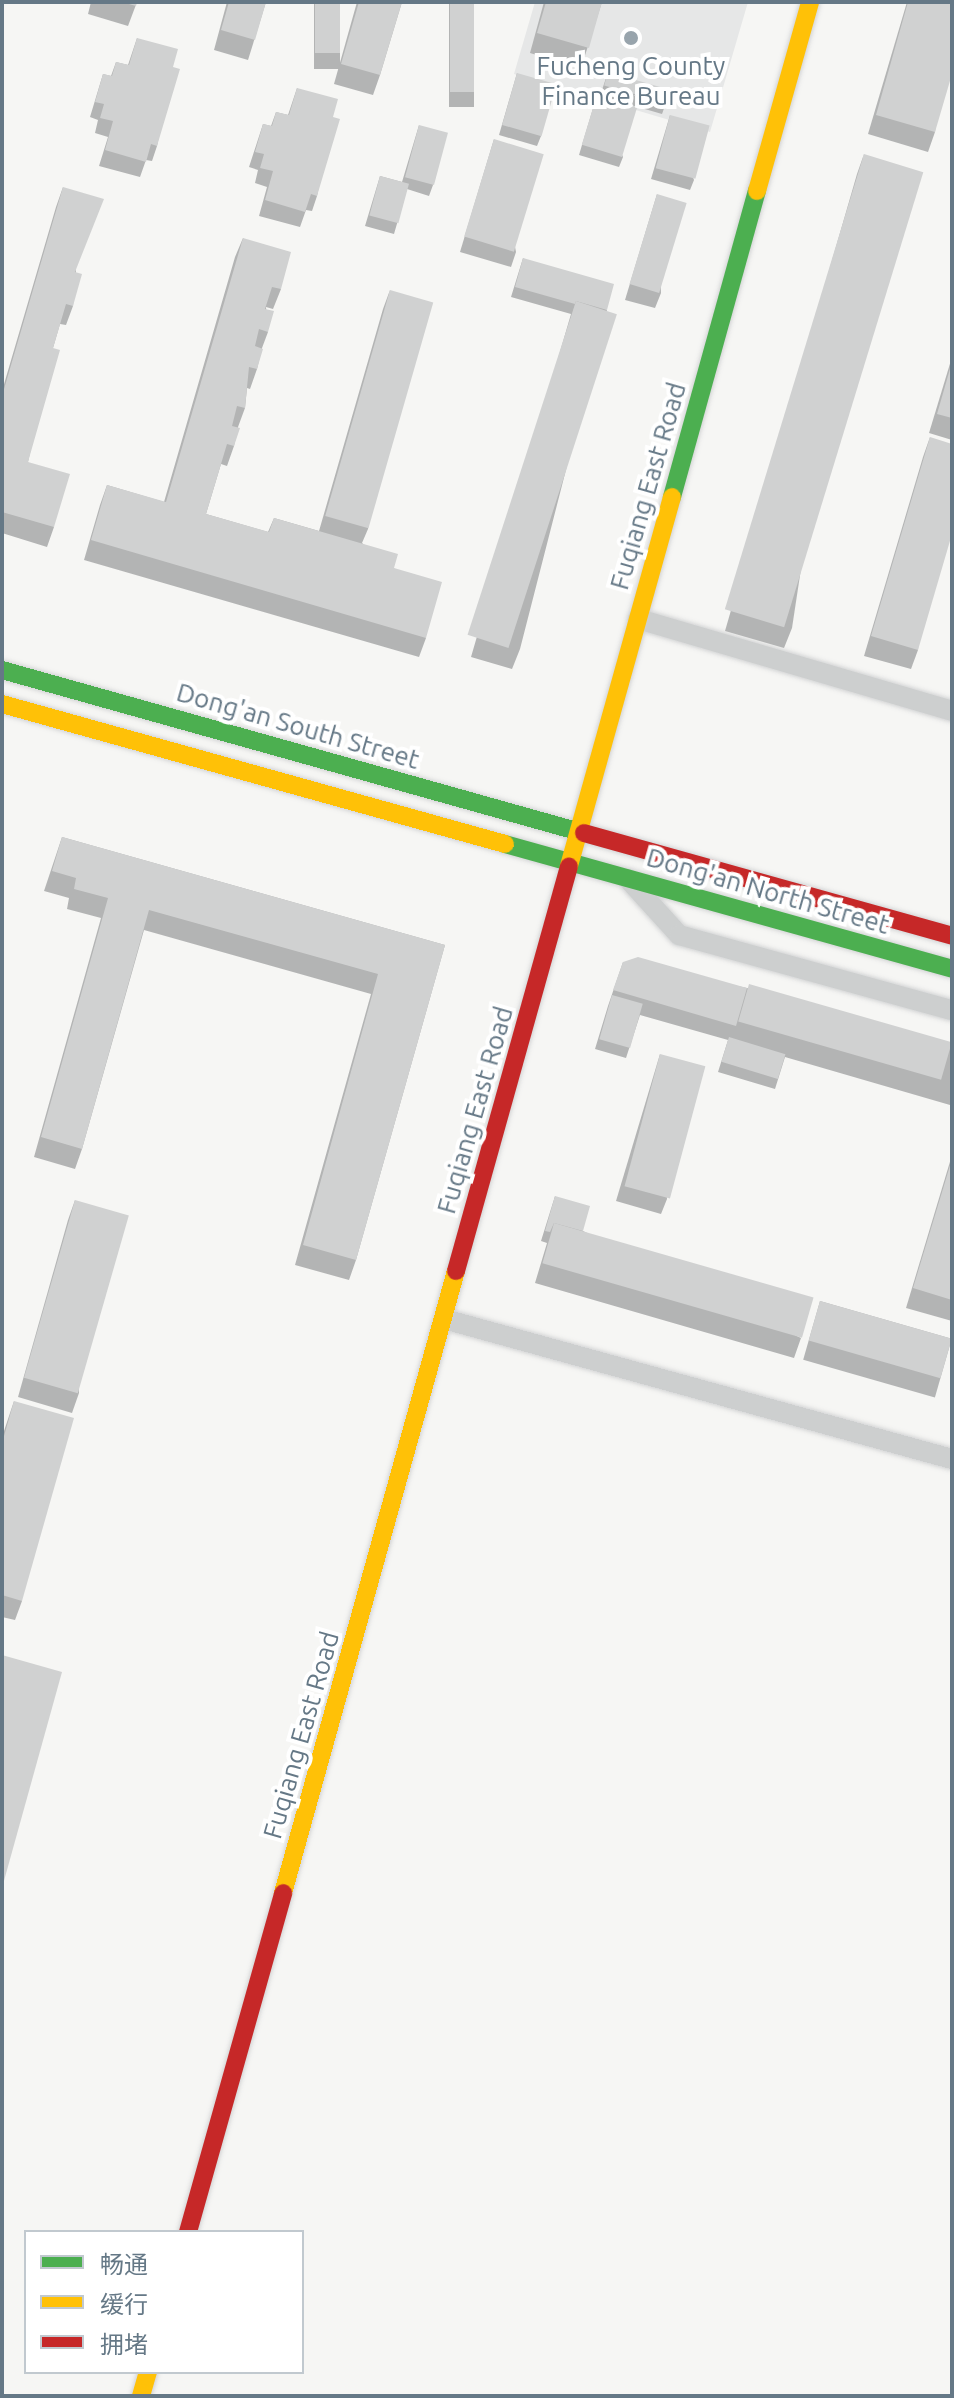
<!DOCTYPE html>
<html>
<head>
<meta charset="utf-8">
<style>
  body { margin:0 }
  #map { position:relative; width:954px; height:2398px; overflow:hidden; background:#f6f6f4; font-family:Ubuntu,"Noto Sans SC",sans-serif }
  div>[style] { position:absolute }
  .built>* { inset:0; background:#e6e7e7 }
  .roads { filter:drop-shadow(0 0 2px #d3d4d5) drop-shadow(0 0 2px #d3d4d5) }
  .street>* { height:20px; margin:-10px; padding:0 10px; transform-origin:10px; border-radius:10px; background:#cdcfcf }
  .fast>* { height:18px; margin:-9px; padding:0 9px; transform-origin:9px; border-radius:9px; background:#4caf50 }
  .slow>* { height:18px; margin:-9px; padding:0 9px; transform-origin:9px; border-radius:9px; background:#ffc107 }
  .jam>* { height:18px; margin:-9px; padding:0 9px; transform-origin:9px; border-radius:9px; background:#c62828 }
  .wall>* { inset:0; background:#b3b4b4; transform-origin:0 0 }
  .building>* { inset:0; background:#d0d1d1; transform-origin:0 0 }
  .dots>* { width:22px; height:22px; translate:-50% -50%; box-sizing:border-box; border:4px solid #fff; border-radius:50% }
  span { translate:-50% -50%; white-space:nowrap; text-align:center; line-height:1.15; -webkit-text-stroke:8px #fff; paint-order:stroke }
  .poi-label { font-size:26px; color:#657886 }
  .street-label { font-size:26px; color:#657886 }
  .frame { position:absolute; inset:0; border:4px solid #657886; pointer-events:none }
  .legend { position:absolute; left:24px; top:2230px; width:280px; height:144px; box-sizing:border-box; background:#fff; border:2px solid #c1c9cf; margin:0; padding:10px 14px; list-style:none; font-size:24px; color:#657886 }
  .legend li { display:flex; align-items:center; gap:16px; height:40px }
  .legend b { width:40px; border:2px solid #c1c9cf }
</style>
</head>
<body>
<div id="map">
  <div class="built">
    <div style="clip-path:polygon(535px 2px,748px 2px,710px 132px,514px 74px)"></div>
  </div>
  <div class="roads">
    <div class="street">
      <div style="left:638px;top:619px;width:327px;rotate:16.3deg"></div>
      <div style="left:628px;top:879px;width:76px;rotate:47.7deg"></div>
      <div style="left:679px;top:935px;width:283px;rotate:15.4deg"></div>
      <div style="left:444px;top:1319px;width:527px;rotate:15.41deg"></div>
    </div>
    <div class="fast">
      <div style="left:672px;top:497px;width:318px;rotate:-74.5deg"></div>
      <div style="left:2px;top:670px;width:604px;rotate:15.65deg"></div>
      <div style="left:505px;top:844px;width:464px;rotate:15.6deg"></div>
    </div>
    <div class="slow">
      <div style="left:757px;top:191px;width:196px;rotate:-74.3deg"></div>
      <div style="left:2px;top:704px;width:522px;rotate:15.55deg"></div>
      <div style="left:569px;top:866px;width:383px;rotate:-74.4deg"></div>
      <div style="left:283px;top:1893px;width:646px;rotate:-74.46deg"></div>
      <div style="left:141px;top:2396px;width:25px;rotate:-74deg"></div>
    </div>
    <div class="jam">
      <div style="left:584px;top:833px;width:382px;rotate:15.6deg"></div>
      <div style="left:456px;top:1271px;width:420px;rotate:-74.4deg"></div>
      <div style="left:188px;top:2232px;width:352px;rotate:-74.3deg"></div>
    </div>
  </div>
  <div class="wall">
    <div style="clip-path:polygon(91px 2px,137px 2px,128px 26px,88px 14px)"></div>
    <div style="clip-path:polygon(227px 2px,266px 2px,248px 60px,214px 50px)"></div>
    <div style="left:314px;top:2px;width:26px;height:67px"></div>
    <div style="clip-path:polygon(357px 2px,402px 2px,380px 75px,373px 95px,334px 84px)"></div>
    <div style="left:449px;top:2px;width:25px;height:105px"></div>
    <div style="clip-path:polygon(544px 2px,602px 2px,581px 68px,530px 53px)"></div>
    <div style="clip-path:polygon(907px 2px,952px 2px,935px 132px,928px 152px,868px 134px)"></div>
    <div style="clip-path:polygon(137px 38px,173px 67px,157px 146px,152px 161px,146px 160px,140px 177px,99px 166px,108px 137px,95px 133px,98px 120px,90px 117px,103px 74px,111px 76px,116px 62px,128px 65px)"></div>
    <div style="clip-path:polygon(608px 72px,666px 103px,662px 114px,600px 96px)"></div>
    <div style="clip-path:polygon(517px 73px,541px 136px,537px 146px,499px 135px)"></div>
    <div style="clip-path:polygon(297px 88px,333px 117px,317px 196px,312px 211px,306px 210px,300px 227px,259px 216px,267px 187px,255px 183px,258px 170px,249px 167px,263px 124px,271px 126px,276px 112px,288px 115px)"></div>
    <div style="clip-path:polygon(597px 95px,623px 157px,619px 167px,579px 155px)"></div>
    <div style="clip-path:polygon(670px 115px,694px 180px,690px 190px,651px 179px)"></div>
    <div style="clip-path:polygon(419px 125px,433px 185px,429px 196px,407px 189px,394px 234px,365px 226px,380px 176px,402px 182px)"></div>
    <div style="clip-path:polygon(494px 139px,516px 252px,511px 267px,460px 252px)"></div>
    <div style="clip-path:polygon(864px 154px,792px 628px,784px 648px,725px 631px,857px 174px)"></div>
    <div style="clip-path:polygon(63px 187px,76px 272px,73px 306px,66px 325px,60px 324px,53px 348px,28px 462px,54px 527px,47px 547px,2px 533px,2px 391px,56px 207px)"></div>
    <div style="clip-path:polygon(657px 194px,661px 293px,655px 308px,625px 300px)"></div>
    <div style="clip-path:polygon(243px 238px,281px 289px,273px 309px,266px 307px,268px 332px,262px 348px,257px 369px,250px 389px,247px 388px,245px 408px,238px 427px,234px 446px,227px 466px,221px 464px,206px 514px,268px 532px,274px 518px,319px 531px,383px 309px,390px 290px,368px 529px,362px 543px,394px 568px,426px 638px,419px 657px,84px 560px,100px 505px,107px 485px,164px 502px,235px 257px)"></div>
    <div style="clip-path:polygon(523px 258px,607px 310px,520px 649px,512px 669px,471px 657px,571px 314px,511px 297px)"></div>
    <div style="clip-path:polygon(952px 357px,952px 440px,929px 433px)"></div>
    <div style="clip-path:polygon(930px 437px,918px 650px,911px 669px,864px 656px,923px 457px)"></div>
    <div style="clip-path:polygon(62px 837px,445px 945px,356px 1260px,349px 1280px,295px 1265px,371px 994px,144px 930px,82px 1149px,75px 1169px,34px 1157px,101px 918px,67px 909px,69px 898px,44px 891px)"></div>
    <div style="clip-path:polygon(623px 962px,747px 988px,952px 1043px,952px 1100px,950px 1105px,785px 1057px,775px 1089px,718px 1072px,728px 1040px,640px 1015px,626px 1058px,595px 1049px,608px 1006px)"></div>
    <div style="clip-path:polygon(660px 1054px,667px 1199px,661px 1214px,616px 1201px)"></div>
    <div style="clip-path:polygon(952px 1155px,952px 1321px,906px 1308px)"></div>
    <div style="clip-path:polygon(555px 1196px,583px 1231px,801px 1338px,794px 1358px,535px 1283px,547px 1243px,541px 1241px)"></div>
    <div style="clip-path:polygon(75px 1200px,79px 1393px,72px 1413px,18px 1397px,68px 1220px)"></div>
    <div style="left:820px;top:1301px;width:137px;height:61px;rotate:16deg"></div>
    <div style="clip-path:polygon(14px 1401px,22px 1601px,15px 1620px,2px 1617px,2px 1437px)"></div>
  </div>
  <div class="building">
    <div style="clip-path:polygon(122px 2px,137px 2px,136px 6px)"></div>
    <div style="clip-path:polygon(229px 2px,266px 2px,255px 40px,221px 30px)"></div>
    <div style="left:315px;top:2px;width:25px;height:51px"></div>
    <div style="clip-path:polygon(359px 2px,402px 2px,380px 75px,341px 64px)"></div>
    <div style="left:450px;top:2px;width:24px;height:90px"></div>
    <div style="clip-path:polygon(546px 2px,602px 2px,589px 48px,537px 33px)"></div>
    <div style="clip-path:polygon(908px 2px,952px 2px,952px 74px,935px 132px,876px 115px)"></div>
    <div style="clip-path:polygon(137px 38px,178px 49px,173px 67px,180px 69px,157px 146px,151px 144px,146px 162px,105px 150px,113px 121px,100px 118px,104px 104px,95px 102px,103px 74px,112px 76px,116px 62px,129px 65px)"></div>
    <div style="left:608px;top:72px;width:65px;height:14px;rotate:16deg"></div>
    <div style="left:517px;top:73px;width:41px;height:54px;rotate:16deg"></div>
    <div style="clip-path:polygon(297px 88px,338px 99px,333px 117px,340px 119px,317px 196px,311px 194px,305px 212px,265px 200px,273px 171px,260px 168px,264px 154px,255px 152px,263px 124px,272px 126px,276px 112px,289px 115px)"></div>
    <div style="left:597px;top:95px;width:42px;height:52px;rotate:17deg"></div>
    <div style="left:670px;top:115px;width:41px;height:55px;rotate:15deg"></div>
    <div style="left:419px;top:125px;width:30px;height:54px;rotate:15deg"></div>
    <div style="left:494px;top:139px;width:52px;height:102px;rotate:17deg"></div>
    <div style="left:864px;top:154px;width:62px;height:476px;rotate:17deg"></div>
    <div style="left:380px;top:176px;width:30px;height:41px;rotate:15deg"></div>
    <div style="clip-path:polygon(63px 187px,104px 199px,75px 272px,82px 274px,73px 306px,66px 304px,53px 348px,60px 350px,28px 462px,70px 474px,54px 527px,2px 512px,2px 396px)"></div>
    <div style="left:657px;top:194px;width:31px;height:94px;rotate:17deg"></div>
    <div style="clip-path:polygon(243px 238px,291px 252px,281px 289px,272px 287px,265px 309px,274px 311px,268px 332px,259px 329px,255px 346px,263px 349px,257px 369px,249px 367px,245px 408px,237px 406px,232px 426px,240px 428px,234px 446px,227px 444px,206px 514px,269px 532px,274px 518px,398px 554px,394px 568px,442px 582px,426px 638px,91px 540px,107px 485px,166px 502px)"></div>
    <div style="clip-path:polygon(523px 258px,614px 284px,607px 310px,576px 301px,575px 304px,515px 287px)"></div>
    <div style="left:390px;top:290px;width:45px;height:235px;rotate:16deg"></div>
    <div style="left:576px;top:301px;width:43px;height:351px;rotate:18deg"></div>
    <div style="clip-path:polygon(952px 362px,952px 418px,937px 414px)"></div>
    <div style="clip-path:polygon(930px 437px,952px 444px,952px 534px,918px 650px,871px 636px)"></div>
    <div style="clip-path:polygon(62px 837px,445px 945px,356px 1260px,303px 1245px,378px 974px,149px 910px,82px 1149px,41px 1137px,108px 898px,74px 889px,76px 878px,52px 871px)"></div>
    <div style="clip-path:polygon(638px 957px,747px 988px,736px 1026px,613px 990px,623px 962px)"></div>
    <div style="left:749px;top:984px;width:211px;height:39px;rotate:16deg"></div>
    <div style="left:612px;top:995px;width:32px;height:46px;rotate:16deg"></div>
    <div style="left:729px;top:1037px;width:59px;height:26px;rotate:17deg"></div>
    <div style="left:660px;top:1054px;width:47px;height:137px;rotate:15deg"></div>
    <div style="clip-path:polygon(952px 1159px,952px 1300px,913px 1288px)"></div>
    <div style="clip-path:polygon(555px 1196px,590px 1206px,583px 1231px,554px 1223px,550px 1232px,545px 1231px)"></div>
    <div style="left:75px;top:1200px;width:56px;height:185px;rotate:16deg"></div>
    <div style="left:554px;top:1223px;width:270px;height:42px;rotate:16deg"></div>
    <div style="left:820px;top:1301px;width:137px;height:41px;rotate:16deg"></div>
    <div style="clip-path:polygon(14px 1401px,74px 1418px,22px 1601px,2px 1595px,2px 1443px)"></div>
    <div style="clip-path:polygon(2px 1655px,62px 1672px,2px 1888px)"></div>
  </div>
  <div class="dots">
    <div style="left:631px;top:38px;background:#98a4ac"></div>
  </div>
  <div class="poi-label">
    <span style="left:631px;top:81px">Fucheng County<br>Finance Bureau</span>
  </div>
  <div class="street-label">
    <span style="left:648px;top:486px;rotate:-74deg">Fuqiang East Road</span>
    <span style="left:298px;top:726px;rotate:16deg">Dong'an South Street</span>
    <span style="left:768px;top:891px;rotate:16deg">Dong'an North Street</span>
    <span style="left:475px;top:1110px;rotate:-74deg">Fuqiang East Road</span>
    <span style="left:301px;top:1735px;rotate:-74deg">Fuqiang East Road</span>
  </div>
  <div class="frame"></div>
  <ul class="legend">
  <li><b style="height:10px;background:#4caf50"></b>畅通</li>
  <li><b style="height:10px;background:#ffc107"></b>缓行</li>
  <li><b style="height:10px;background:#c62828"></b>拥堵</li>
  </ul>
</div>
</body>
</html>
